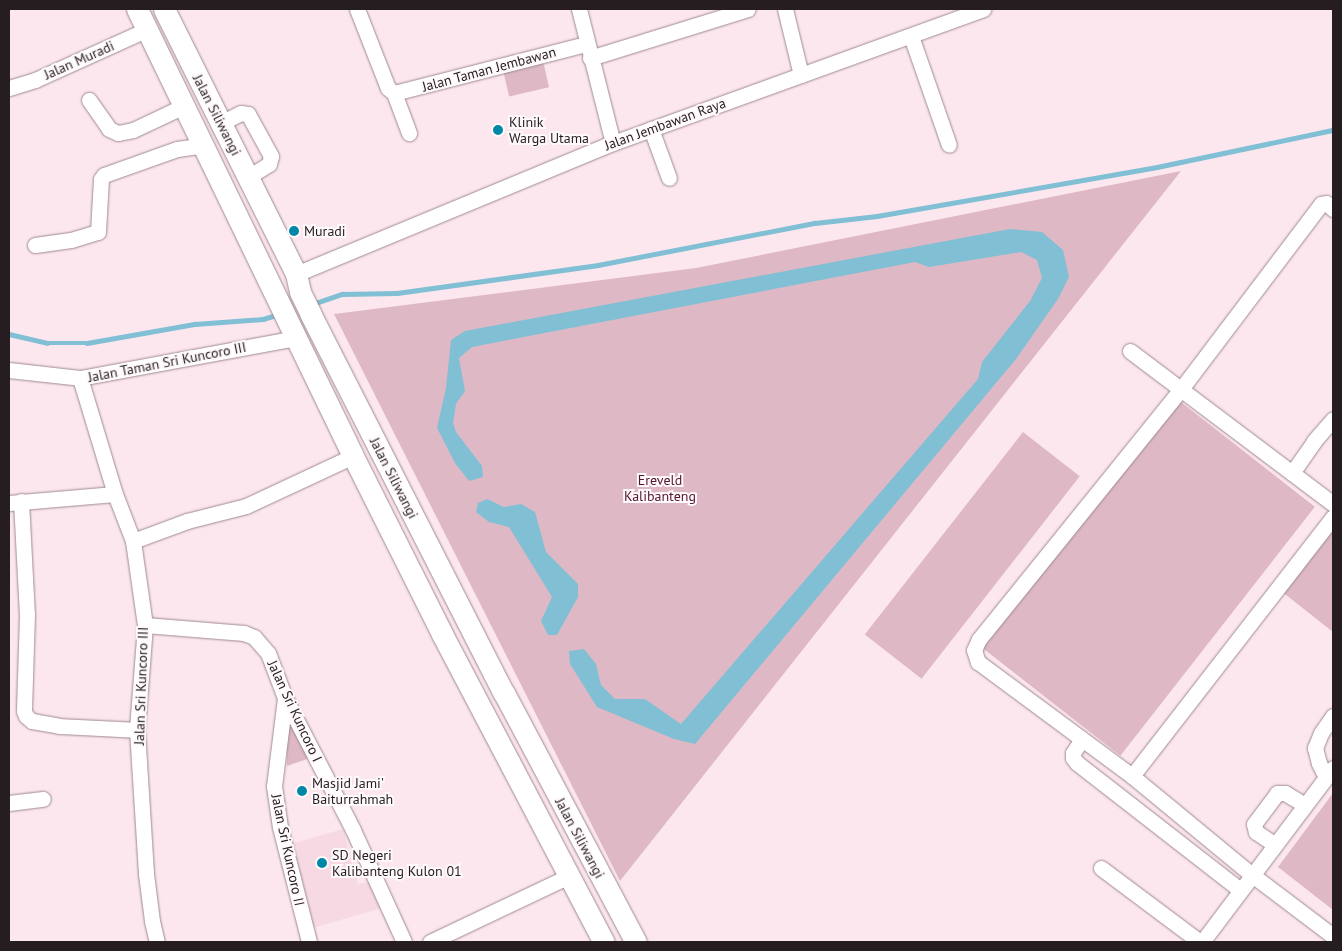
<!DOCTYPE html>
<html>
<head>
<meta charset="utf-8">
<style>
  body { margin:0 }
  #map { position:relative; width:1342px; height:951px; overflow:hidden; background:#fde7ee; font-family:"PT Sans",sans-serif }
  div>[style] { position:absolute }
  .built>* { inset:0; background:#f7d9e3 }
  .green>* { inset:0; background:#deb9c5; transform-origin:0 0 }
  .water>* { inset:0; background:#81bfd5 }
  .stream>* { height:4.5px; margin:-2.25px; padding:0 2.25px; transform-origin:2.25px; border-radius:2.25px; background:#81bfd5 }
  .roads { filter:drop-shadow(0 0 1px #9f8a91) drop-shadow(0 0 1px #9f8a91) }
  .minor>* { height:15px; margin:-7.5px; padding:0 7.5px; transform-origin:7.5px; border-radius:7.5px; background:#fff }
  .highway>* { height:21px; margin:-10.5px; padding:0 10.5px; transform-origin:10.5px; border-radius:10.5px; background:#fff }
  .dots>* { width:14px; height:14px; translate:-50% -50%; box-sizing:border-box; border:2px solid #fef9fb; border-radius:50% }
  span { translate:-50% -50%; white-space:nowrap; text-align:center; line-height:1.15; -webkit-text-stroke:4px #fef9fb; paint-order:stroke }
  .street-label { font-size:14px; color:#251d20 }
  .poi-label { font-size:14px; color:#251d20 }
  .left { translate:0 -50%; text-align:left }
  .park-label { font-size:14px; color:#561533 }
  .frame { position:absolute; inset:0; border:10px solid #251d20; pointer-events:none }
</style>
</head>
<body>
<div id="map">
  <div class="built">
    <div style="clip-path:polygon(343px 829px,358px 884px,373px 881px,382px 908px,309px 929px,287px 845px)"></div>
  </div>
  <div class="green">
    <div style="left:543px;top:61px;width:27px;height:41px;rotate:77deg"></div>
    <div style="clip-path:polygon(1181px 171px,620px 881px,334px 314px,696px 268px)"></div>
    <div style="left:1177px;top:399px;width:175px;height:316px;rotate:38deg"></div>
    <div style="left:1023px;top:432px;width:72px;height:257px;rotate:38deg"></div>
    <div style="clip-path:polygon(1333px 523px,1333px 632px,1281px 591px)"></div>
    <div style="clip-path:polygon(287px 715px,310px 758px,287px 766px)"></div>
    <div style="clip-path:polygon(1333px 793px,1333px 910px,1278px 867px)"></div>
  </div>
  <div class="water">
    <div style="clip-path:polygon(1010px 229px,1042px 232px,1063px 250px,1069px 277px,1058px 299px,1016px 359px,695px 744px,674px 739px,597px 707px,570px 664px,569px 651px,584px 649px,596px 664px,601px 685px,615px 699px,645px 699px,681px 724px,978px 379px,982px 362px,1030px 301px,1042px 278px,1037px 260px,1021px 252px,929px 267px,915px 262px,472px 347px,459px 358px,465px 391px,456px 404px,453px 423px,456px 432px,482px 466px,483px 477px,469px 481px,455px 463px,437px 428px,446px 388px,451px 340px,465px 331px)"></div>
    <div style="clip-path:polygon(487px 499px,504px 507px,521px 504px,535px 512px,546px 552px,578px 584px,578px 597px,557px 635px,548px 635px,541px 621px,552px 597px,509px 527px,489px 522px,476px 512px,478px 503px)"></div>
  </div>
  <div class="stream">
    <div style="left:313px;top:304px;width:31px;rotate:-19deg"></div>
    <div style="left:342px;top:294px;width:55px;rotate:-1deg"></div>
    <div style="left:397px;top:293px;width:203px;rotate:-7.9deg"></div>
    <div style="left:598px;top:265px;width:221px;rotate:-11deg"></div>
    <div style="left:815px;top:223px;width:62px;rotate:-6.4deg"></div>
    <div style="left:877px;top:216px;width:284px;rotate:-9.9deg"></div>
    <div style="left:1157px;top:167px;width:180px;rotate:-11.9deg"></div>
    <div style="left:9px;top:334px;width:39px;rotate:13deg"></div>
    <div style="left:47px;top:343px;width:40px"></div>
    <div style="left:87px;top:343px;width:110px;rotate:-10deg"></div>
    <div style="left:195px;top:324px;width:68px;rotate:-4.2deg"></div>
    <div style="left:263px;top:319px;width:17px;rotate:-17deg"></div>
  </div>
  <div class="roads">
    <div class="minor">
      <div style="left:357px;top:9px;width:85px;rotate:68.6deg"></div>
      <div style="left:388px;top:88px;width:8px;rotate:40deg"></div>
      <div style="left:394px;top:93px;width:198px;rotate:-14.3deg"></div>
      <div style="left:579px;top:9px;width:138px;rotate:75.8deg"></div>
      <div style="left:785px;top:9px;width:68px;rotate:76.4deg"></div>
      <div style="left:911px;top:36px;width:115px;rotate:70.8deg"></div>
      <div style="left:590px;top:58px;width:165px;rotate:-17.2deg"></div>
      <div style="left:9px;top:88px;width:27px;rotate:-17deg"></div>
      <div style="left:35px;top:80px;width:124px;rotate:-24.3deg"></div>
      <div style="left:394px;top:93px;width:43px;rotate:69.4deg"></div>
      <div style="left:89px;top:100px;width:35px;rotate:55deg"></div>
      <div style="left:109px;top:129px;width:10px;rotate:24deg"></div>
      <div style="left:118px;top:133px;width:15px;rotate:-11deg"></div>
      <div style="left:133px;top:130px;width:56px;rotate:-25.2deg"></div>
      <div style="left:221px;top:123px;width:22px;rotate:-27deg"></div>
      <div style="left:241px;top:113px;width:7px;rotate:8deg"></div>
      <div style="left:248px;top:114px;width:48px;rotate:61.3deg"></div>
      <div style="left:271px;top:156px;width:8px;rotate:104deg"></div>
      <div style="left:269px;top:164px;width:25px;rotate:148deg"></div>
      <div style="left:651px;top:129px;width:52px;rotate:69.8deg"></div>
      <div style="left:1333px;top:209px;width:9px;rotate:-139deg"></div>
      <div style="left:1326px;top:203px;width:5px;rotate:169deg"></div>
      <div style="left:1321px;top:204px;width:232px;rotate:127.1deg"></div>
      <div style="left:1181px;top:389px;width:321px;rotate:128.9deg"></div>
      <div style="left:979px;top:639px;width:12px;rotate:114deg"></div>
      <div style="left:974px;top:650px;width:13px;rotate:72deg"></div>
      <div style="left:978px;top:662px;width:192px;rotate:36.5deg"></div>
      <div style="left:1132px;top:776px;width:154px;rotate:39.5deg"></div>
      <div style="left:1251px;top:874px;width:103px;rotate:37.1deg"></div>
      <div style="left:35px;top:245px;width:36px;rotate:-8deg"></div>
      <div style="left:71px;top:240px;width:28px;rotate:-17deg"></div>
      <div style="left:98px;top:232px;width:53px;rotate:-86.8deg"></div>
      <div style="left:101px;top:179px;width:5px;rotate:-53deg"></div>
      <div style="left:104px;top:175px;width:77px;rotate:-19.6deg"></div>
      <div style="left:177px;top:149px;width:27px;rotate:-8deg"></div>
      <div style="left:296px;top:274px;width:343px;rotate:-22.5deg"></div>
      <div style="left:613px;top:143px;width:394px;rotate:-19.9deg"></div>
      <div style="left:1130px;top:351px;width:254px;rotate:37deg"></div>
      <div style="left:9px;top:370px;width:71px;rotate:6.4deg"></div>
      <div style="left:80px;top:378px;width:219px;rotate:-10.5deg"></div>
      <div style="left:80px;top:378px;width:121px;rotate:73.2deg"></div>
      <div style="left:115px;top:494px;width:50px;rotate:69deg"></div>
      <div style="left:133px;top:541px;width:85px;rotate:81.9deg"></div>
      <div style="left:145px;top:625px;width:105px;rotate:94.4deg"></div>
      <div style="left:137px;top:730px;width:144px;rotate:86.4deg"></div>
      <div style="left:146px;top:874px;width:47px;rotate:82.7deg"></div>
      <div style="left:152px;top:921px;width:22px;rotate:77deg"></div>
      <div style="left:1292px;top:473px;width:39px;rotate:-55deg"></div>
      <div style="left:1314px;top:441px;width:29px;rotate:-49deg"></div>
      <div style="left:21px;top:501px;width:113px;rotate:87deg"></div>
      <div style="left:27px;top:614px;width:97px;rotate:91.8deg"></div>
      <div style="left:24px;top:711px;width:5px;rotate:68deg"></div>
      <div style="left:26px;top:716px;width:8px;rotate:40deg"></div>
      <div style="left:32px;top:721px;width:27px;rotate:10deg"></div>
      <div style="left:59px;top:726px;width:78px;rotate:2.9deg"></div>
      <div style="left:9px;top:503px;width:106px;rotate:-4.9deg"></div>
      <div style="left:133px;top:541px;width:58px;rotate:-20.3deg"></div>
      <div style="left:187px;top:521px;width:61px;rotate:-14.3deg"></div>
      <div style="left:246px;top:506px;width:118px;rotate:-25deg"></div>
      <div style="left:145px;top:625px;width:99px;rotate:4.6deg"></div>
      <div style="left:244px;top:633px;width:11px;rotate:22deg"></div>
      <div style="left:254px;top:637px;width:21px;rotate:49deg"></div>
      <div style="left:268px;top:653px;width:48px;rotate:69.3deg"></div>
      <div style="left:285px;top:698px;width:148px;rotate:62.7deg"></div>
      <div style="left:353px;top:830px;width:123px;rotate:65.5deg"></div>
      <div style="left:285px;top:698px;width:89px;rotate:97.1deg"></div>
      <div style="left:274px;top:786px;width:41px;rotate:81.7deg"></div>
      <div style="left:280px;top:827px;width:119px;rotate:75.8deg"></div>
      <div style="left:1082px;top:739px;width:17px;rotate:123deg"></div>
      <div style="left:1073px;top:753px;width:5px;rotate:90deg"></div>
      <div style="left:1073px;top:758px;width:6px;rotate:51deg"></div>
      <div style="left:1077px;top:763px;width:207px;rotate:37.9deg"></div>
      <div style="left:1132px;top:776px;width:328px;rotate:-52.2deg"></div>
      <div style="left:1326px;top:777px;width:16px;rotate:-117deg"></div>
      <div style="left:1319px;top:763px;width:16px;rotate:-105deg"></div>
      <div style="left:1315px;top:748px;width:16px;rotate:-68deg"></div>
      <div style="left:1321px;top:733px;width:21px;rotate:-55deg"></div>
      <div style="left:9px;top:803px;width:34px;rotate:-7deg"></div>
      <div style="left:1274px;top:844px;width:22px;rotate:-146deg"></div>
      <div style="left:1256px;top:832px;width:8px;rotate:-104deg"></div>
      <div style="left:1254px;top:824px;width:39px;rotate:-53deg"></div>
      <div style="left:1277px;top:793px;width:8px"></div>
      <div style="left:1285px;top:793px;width:23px;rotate:31deg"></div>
      <div style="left:1101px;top:868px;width:124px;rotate:36.8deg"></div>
      <div style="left:430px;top:942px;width:154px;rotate:-25.4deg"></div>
      <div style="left:1202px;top:942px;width:218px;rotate:-53deg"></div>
    </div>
    <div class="highway">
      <div style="left:137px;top:9px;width:496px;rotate:64.2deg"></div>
      <div style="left:353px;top:456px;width:199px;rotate:63.4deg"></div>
      <div style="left:442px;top:634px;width:348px;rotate:62.3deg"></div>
      <div style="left:164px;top:9px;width:296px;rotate:63.5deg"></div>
      <div style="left:296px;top:274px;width:18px;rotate:77deg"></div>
      <div style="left:300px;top:292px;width:25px;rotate:64deg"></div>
      <div style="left:311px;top:315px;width:424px;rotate:63deg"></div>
      <div style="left:504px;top:693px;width:282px;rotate:62.1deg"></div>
    </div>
  </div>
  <div class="dots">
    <div style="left:498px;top:130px;background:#0087a8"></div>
    <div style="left:294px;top:231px;background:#0087a8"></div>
    <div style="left:302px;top:791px;background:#0087a8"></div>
    <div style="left:322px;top:863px;background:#0087a8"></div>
  </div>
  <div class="street-label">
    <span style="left:79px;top:60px;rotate:-24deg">Jalan Muradi</span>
    <span style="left:489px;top:69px;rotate:-15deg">Jalan Taman Jembawan</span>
    <span style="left:217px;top:115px;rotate:63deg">Jalan Siliwangi</span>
    <span style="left:665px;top:124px;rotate:-20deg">Jalan Jembawan Raya</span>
    <span style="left:167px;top:362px;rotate:-11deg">Jalan Taman Sri Kuncoro III</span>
    <span style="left:394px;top:478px;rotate:63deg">Jalan Siliwangi</span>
    <span style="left:141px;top:686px;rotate:-88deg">Jalan Sri Kuncoro III</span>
    <span style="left:295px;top:711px;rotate:65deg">Jalan Sri Kuncoro I</span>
    <span style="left:580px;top:838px;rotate:62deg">Jalan Siliwangi</span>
    <span style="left:288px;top:850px;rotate:78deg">Jalan Sri Kuncoro II</span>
  </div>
  <div class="poi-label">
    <span class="left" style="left:509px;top:130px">Klinik<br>Warga Utama</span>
    <span class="left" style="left:304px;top:231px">Muradi</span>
    <span class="left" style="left:312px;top:791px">Masjid Jami'<br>Baiturrahmah</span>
    <span class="left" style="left:332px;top:863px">SD Negeri<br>Kalibanteng Kulon 01</span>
  </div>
  <div class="park-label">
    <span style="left:660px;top:488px">Ereveld<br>Kalibanteng</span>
  </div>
  <div class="frame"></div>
</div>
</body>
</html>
